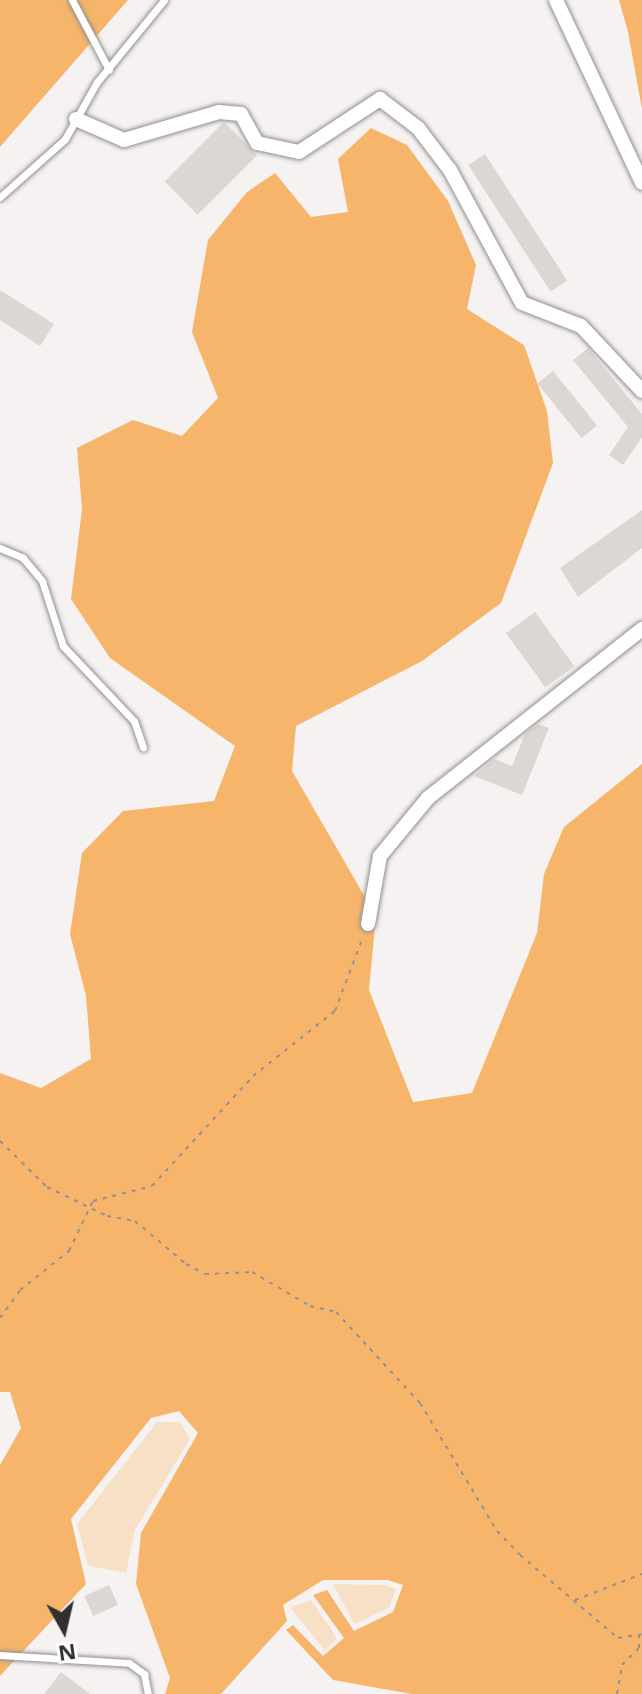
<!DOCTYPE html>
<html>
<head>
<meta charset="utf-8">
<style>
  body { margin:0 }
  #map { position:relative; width:642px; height:1694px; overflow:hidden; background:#f7f2f2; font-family:"Open Sans",sans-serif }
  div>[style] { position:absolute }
  .green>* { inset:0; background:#f8e0c6 }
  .forest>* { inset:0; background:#f6b56b }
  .building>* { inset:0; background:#dcd7d5; transform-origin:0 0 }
  .path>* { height:2px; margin-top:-1px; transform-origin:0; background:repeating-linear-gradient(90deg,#949191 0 4px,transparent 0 10px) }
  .roads { filter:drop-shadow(0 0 2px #938e8e) drop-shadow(0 0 2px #938e8e) }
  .service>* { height:7px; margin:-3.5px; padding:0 3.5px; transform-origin:3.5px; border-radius:3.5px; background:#fff }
  .minor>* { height:14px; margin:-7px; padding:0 7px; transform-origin:7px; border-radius:7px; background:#fff }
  span { translate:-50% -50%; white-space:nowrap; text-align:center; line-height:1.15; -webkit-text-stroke:7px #fff; paint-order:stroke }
  .north { position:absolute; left:24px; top:1590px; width:80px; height:80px; -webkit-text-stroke:6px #fff; paint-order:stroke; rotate:172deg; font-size:22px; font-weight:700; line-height:32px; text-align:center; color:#312f2f }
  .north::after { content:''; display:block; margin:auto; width:28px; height:36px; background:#312f2f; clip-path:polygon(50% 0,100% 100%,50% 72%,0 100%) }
</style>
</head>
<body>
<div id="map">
  <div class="green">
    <div style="clip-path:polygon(157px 1422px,180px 1422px,190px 1439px,135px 1530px,126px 1573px,88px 1566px,77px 1524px)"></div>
    <div style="clip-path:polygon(333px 1584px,385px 1585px,396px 1589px,389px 1608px,354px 1624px)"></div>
    <div style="clip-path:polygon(311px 1600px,337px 1638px,325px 1651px,290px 1607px)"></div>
  </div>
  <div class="forest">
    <div style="clip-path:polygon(0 0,128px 0,0 147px)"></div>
    <div style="clip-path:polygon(619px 0,642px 0,642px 109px,628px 32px)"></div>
    <div style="clip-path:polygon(371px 128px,407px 145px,448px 201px,476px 265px,467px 309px,524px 345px,547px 411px,553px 463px,501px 603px,422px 661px,296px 726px,292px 771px,376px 916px,369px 990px,413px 1102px,472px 1093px,537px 933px,544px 874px,564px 827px,642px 764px,642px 1694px,412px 1694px,333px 1680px,286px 1630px,293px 1625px,323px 1656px,344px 1638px,313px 1595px,327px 1590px,354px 1631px,393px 1612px,403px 1585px,388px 1580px,323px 1580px,283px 1605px,287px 1621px,221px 1694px,165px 1694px,170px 1678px,136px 1584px,141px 1533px,198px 1433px,179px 1411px,151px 1418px,71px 1519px,86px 1584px,0 1676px,0 1465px,21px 1428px,10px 1392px,0 1392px,0 1073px,41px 1088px,91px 1059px,86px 996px,70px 934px,82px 853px,123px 811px,214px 801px,235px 746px,110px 658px,71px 599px,82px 509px,77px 448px,133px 420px,182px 436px,218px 398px,192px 332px,208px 240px,247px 192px,275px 173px,311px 217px,348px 212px,338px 159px)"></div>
  </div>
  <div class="building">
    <div style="left:224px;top:122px;width:47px;height:84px;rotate:45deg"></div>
    <div style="left:485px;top:154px;width:151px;height:20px;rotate:57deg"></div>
    <div style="clip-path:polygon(0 290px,54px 324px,40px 346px,0 320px)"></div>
    <div style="clip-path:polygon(588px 348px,642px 414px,642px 437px,623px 465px,609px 455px,628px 427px,573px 360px)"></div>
    <div style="left:553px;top:371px;width:70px;height:20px;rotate:51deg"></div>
    <div style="clip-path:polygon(642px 510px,642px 548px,578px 597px,560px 568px)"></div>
    <div style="left:535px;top:612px;width:67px;height:36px;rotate:54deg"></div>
    <div style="clip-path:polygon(538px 724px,549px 728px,522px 795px,474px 776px,494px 759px,512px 766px,525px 734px)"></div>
    <div style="left:109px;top:1585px;width:22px;height:27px;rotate:66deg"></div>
    <div style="clip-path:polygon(61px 1672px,90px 1694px,44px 1694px)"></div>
  </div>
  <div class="path">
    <div style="left:0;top:1141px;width:66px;rotate:44.4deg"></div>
    <div style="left:47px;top:1187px;width:67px;rotate:25.8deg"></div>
    <div style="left:107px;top:1216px;width:28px;rotate:10deg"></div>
    <div style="left:135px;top:1221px;width:67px;rotate:40.1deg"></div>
    <div style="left:186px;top:1264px;width:21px;rotate:28deg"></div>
    <div style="left:205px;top:1274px;width:47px;rotate:-2.4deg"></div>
    <div style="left:252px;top:1272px;width:67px;rotate:30.4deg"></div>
    <div style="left:310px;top:1306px;width:27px;rotate:13deg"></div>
    <div style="left:336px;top:1312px;width:124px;rotate:47.3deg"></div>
    <div style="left:420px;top:1403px;width:149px;rotate:59deg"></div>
    <div style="left:497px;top:1531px;width:33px;rotate:46deg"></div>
    <div style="left:520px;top:1555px;width:128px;rotate:40.3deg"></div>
    <div style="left:618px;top:1638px;width:24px;rotate:-9deg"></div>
    <div style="left:0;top:1318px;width:34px;rotate:-54deg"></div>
    <div style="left:20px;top:1290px;width:63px;rotate:-38.5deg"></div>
    <div style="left:69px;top:1251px;width:55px;rotate:-64.4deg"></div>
    <div style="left:93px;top:1201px;width:61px;rotate:-14.3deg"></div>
    <div style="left:152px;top:1186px;width:149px;rotate:-47.4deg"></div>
    <div style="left:253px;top:1076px;width:105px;rotate:-38.4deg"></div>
    <div style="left:335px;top:1011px;width:79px;rotate:-69.3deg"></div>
    <div style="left:575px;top:1600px;width:72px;rotate:-21.2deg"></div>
    <div style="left:617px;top:1694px;width:29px;rotate:-80deg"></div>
    <div style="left:622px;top:1665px;width:24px;rotate:-45deg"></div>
    <div style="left:639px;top:1648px;width:14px;rotate:-90deg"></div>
  </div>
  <div class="roads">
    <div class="service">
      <div style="left:72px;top:0;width:79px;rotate:62.1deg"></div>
      <div style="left:0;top:197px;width:87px;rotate:-41.7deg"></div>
      <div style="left:65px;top:139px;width:65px;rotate:-60.7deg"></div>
      <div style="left:97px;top:82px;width:106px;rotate:-50.7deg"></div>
      <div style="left:0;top:548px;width:25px;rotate:23deg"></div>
      <div style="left:23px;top:558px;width:30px;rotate:50deg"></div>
      <div style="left:42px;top:581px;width:68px;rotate:72.1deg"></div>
      <div style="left:63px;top:646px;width:103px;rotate:46.6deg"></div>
      <div style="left:134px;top:721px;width:28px;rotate:71deg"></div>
      <div style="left:0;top:1655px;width:129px;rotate:3.5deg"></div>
      <div style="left:129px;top:1663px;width:19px;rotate:36deg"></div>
      <div style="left:144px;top:1674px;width:20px;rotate:79deg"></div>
    </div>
    <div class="minor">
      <div style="left:556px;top:0;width:202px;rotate:64.8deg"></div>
      <div style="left:76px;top:119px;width:52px;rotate:23.6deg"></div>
      <div style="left:124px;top:140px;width:99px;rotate:-16.4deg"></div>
      <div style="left:219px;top:112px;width:22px;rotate:5deg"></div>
      <div style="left:241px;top:114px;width:33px;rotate:61deg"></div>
      <div style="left:257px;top:143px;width:43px;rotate:12.1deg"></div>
      <div style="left:299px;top:152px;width:97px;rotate:-33.2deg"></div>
      <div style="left:380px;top:99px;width:48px;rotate:37.3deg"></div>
      <div style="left:418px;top:128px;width:53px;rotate:52.7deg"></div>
      <div style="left:450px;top:170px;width:151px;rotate:61.6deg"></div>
      <div style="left:522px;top:303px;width:63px;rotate:21.3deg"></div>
      <div style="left:581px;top:326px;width:89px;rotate:46.8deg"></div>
      <div style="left:368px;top:924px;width:69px;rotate:-80deg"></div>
      <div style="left:380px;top:856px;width:75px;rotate:-50.4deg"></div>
      <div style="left:428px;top:798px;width:273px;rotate:-38.3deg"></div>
    </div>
  </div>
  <div class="north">N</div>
</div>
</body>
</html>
